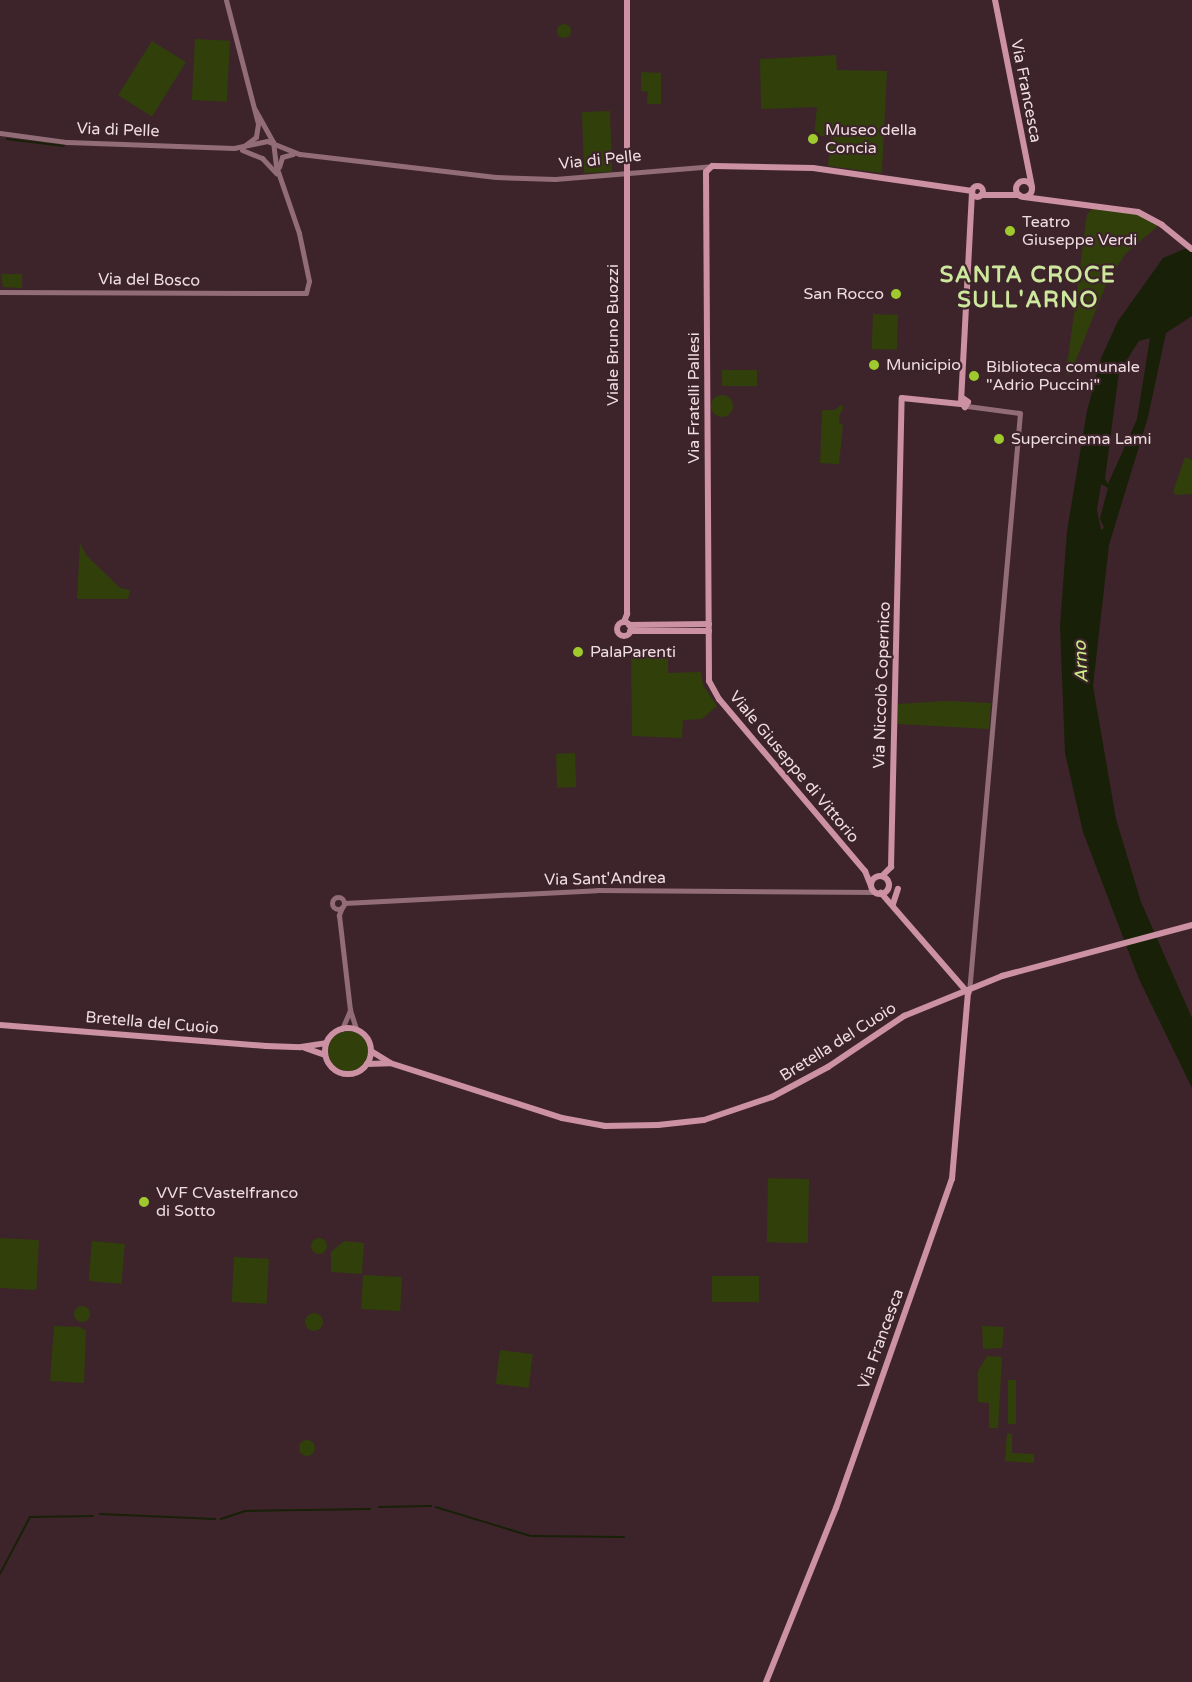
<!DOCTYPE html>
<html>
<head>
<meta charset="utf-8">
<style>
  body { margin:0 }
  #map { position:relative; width:1192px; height:1682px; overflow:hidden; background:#3d242b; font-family:"Varela Round",sans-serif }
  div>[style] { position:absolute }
  .green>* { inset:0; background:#313f0b; transform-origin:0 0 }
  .round { border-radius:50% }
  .water>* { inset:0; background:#182007 }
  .stream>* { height:1.5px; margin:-0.75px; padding:0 0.75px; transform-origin:0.75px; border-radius:0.75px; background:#182007 }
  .tertiary>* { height:5px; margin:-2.5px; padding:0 2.5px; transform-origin:2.5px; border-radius:2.5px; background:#926d77 }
  .tertiary>.ring { margin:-2.5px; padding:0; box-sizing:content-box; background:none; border:5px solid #926d77; border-radius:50% }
  .secondary>* { height:6px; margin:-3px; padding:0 3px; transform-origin:3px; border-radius:3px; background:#cc91a2 }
  .secondary>.ring { margin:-3px; padding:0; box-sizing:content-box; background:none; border:6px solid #cc91a2; border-radius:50% }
  .secondary-bridge>* { height:6px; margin:-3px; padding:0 3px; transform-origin:3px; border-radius:3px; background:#cc91a2 }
  .dots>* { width:16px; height:16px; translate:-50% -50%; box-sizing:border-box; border:3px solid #3d242b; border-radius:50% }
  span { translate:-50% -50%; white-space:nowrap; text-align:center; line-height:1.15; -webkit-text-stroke:4.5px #3d242b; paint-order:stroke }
  .street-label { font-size:16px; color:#eedde1 }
  .poi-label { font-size:16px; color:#eedde1 }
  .left { translate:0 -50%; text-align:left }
  .right { translate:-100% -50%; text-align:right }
  .water-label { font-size:18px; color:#ccef85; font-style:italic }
  .district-label { font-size:22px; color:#cde79d; font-weight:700; letter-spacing:1.5px }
</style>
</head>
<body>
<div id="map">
  <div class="green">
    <div class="round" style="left:557px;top:24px;width:14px;height:14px"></div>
    <div style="left:195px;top:39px;width:35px;height:61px;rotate:3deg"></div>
    <div style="left:152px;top:41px;width:40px;height:64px;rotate:32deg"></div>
    <div style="clip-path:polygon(836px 55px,837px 70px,887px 71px,882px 173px,828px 166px,831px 137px,814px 135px,817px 107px,761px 109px,760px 59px)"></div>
    <div style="clip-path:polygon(641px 72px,661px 73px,661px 104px,647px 104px,648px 92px,641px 91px)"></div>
    <div style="left:610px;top:111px;width:61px;height:28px;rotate:88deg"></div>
    <div style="clip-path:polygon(1096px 206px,1139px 214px,1158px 226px,1126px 253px,1108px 280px,1070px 375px,1066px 374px,1087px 214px)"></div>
    <div style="clip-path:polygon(1px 274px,22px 274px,22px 288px,3px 287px)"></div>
    <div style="left:873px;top:314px;width:25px;height:35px;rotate:2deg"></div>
    <div style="left:722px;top:370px;width:35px;height:16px"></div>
    <div class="round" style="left:711px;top:395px;width:22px;height:22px"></div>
    <div style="clip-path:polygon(841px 405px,844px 407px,840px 414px,839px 423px,843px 424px,839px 464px,820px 463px,822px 410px,835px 410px)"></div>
    <div style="clip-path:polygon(1185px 457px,1192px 460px,1192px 494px,1176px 495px,1173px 492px)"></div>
    <div style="clip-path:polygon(80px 543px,86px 555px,120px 588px,130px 590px,128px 599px,77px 599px)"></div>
    <div style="clip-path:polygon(668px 654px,668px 673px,701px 672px,703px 685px,717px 706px,702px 719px,683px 720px,682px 738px,632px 736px,631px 656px)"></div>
    <div style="clip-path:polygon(945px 701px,991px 703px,989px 729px,897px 724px,898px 704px)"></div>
    <div style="left:575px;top:753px;width:34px;height:19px;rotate:88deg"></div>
    <div class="round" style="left:328px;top:1031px;width:40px;height:40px"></div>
    <div style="left:809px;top:1179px;width:64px;height:41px;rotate:91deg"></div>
    <div class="round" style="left:311px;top:1238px;width:16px;height:16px"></div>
    <div style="left:0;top:1238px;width:39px;height:50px;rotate:3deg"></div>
    <div style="left:92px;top:1241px;width:33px;height:40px;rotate:5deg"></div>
    <div style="clip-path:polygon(344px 1241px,364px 1243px,362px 1274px,331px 1272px,331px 1252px)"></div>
    <div style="left:234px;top:1257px;width:35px;height:45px;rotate:3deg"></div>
    <div style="left:363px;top:1275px;width:39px;height:34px;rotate:3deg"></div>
    <div style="left:759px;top:1276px;width:26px;height:47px;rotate:90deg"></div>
    <div class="round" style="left:74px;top:1306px;width:16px;height:16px"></div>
    <div class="round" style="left:305px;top:1313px;width:18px;height:18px"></div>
    <div style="clip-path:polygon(54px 1326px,80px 1327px,86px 1331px,84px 1383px,50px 1381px)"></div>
    <div style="clip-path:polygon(982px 1326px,1004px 1327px,1002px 1348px,983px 1349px)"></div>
    <div style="left:500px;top:1350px;width:33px;height:34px;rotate:7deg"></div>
    <div style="clip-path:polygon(987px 1356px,1002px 1357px,998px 1428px,989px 1428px,989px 1403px,978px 1402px,978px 1371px)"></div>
    <div style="left:1016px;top:1380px;width:44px;height:8px;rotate:90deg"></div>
    <div style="clip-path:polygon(1007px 1433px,1012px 1434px,1012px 1453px,1034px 1454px,1034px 1463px,1005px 1461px)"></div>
    <div class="round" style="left:299px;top:1440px;width:16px;height:16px"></div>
  </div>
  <div class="water">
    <div style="clip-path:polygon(evenodd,1192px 246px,1192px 316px,1166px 333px,1148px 417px,1109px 545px,1093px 686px,1116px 819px,1141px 902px,1192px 1018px,1192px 1088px,1139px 979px,1083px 832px,1065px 753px,1060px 626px,1067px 531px,1087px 411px,1101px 358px,1118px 321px,1163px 258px,1192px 246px,1150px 338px,1137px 419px,1108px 484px,1105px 479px,1119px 372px,1139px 341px,1150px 338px,1192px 246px,1101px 484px,1108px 488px,1100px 518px,1104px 528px,1101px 530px,1097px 510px,1101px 484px)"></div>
  </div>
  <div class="stream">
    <div style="left:7px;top:139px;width:57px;rotate:7deg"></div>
    <div style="left:379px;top:1507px;width:52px;rotate:-1.1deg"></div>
    <div style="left:436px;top:1507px;width:99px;rotate:17deg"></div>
    <div style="left:531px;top:1536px;width:93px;rotate:0.6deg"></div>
    <div style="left:100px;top:1514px;width:115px;rotate:2.5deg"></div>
    <div style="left:221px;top:1519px;width:26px;rotate:-18deg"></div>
    <div style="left:246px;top:1511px;width:124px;rotate:-0.9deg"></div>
    <div style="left:0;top:1574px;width:64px;rotate:-62.2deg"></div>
    <div style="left:30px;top:1517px;width:63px;rotate:-0.9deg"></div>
  </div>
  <div class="tertiary">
    <div style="left:226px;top:0;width:128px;rotate:75.5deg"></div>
    <div style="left:258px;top:124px;width:13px;rotate:99deg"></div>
    <div style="left:256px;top:137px;width:15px;rotate:143deg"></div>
    <div style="left:0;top:133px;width:68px;rotate:7.7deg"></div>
    <div style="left:67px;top:142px;width:167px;rotate:2.1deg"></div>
    <div style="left:234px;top:148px;width:34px;rotate:-12deg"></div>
    <div style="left:267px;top:141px;width:35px;rotate:22deg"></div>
    <div style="left:300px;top:154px;width:197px;rotate:6.7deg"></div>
    <div style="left:496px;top:177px;width:59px;rotate:1.9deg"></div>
    <div style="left:555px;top:179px;width:160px;rotate:-4.7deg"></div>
    <div style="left:242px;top:150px;width:22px;rotate:22deg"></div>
    <div style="left:262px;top:158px;width:21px;rotate:47deg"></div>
    <div style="left:279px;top:167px;width:10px;rotate:-73deg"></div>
    <div style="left:282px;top:157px;width:11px;rotate:-15deg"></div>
    <div style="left:0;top:292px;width:306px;rotate:0.2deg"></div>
    <div style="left:306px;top:293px;width:12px;rotate:-76deg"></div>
    <div style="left:309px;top:281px;width:49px;rotate:-101.8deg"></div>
    <div style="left:299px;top:233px;width:71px;rotate:-108.9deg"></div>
    <div style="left:276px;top:166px;width:24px;rotate:-97deg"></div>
    <div style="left:273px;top:142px;width:37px;rotate:-119deg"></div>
    <div style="left:967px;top:406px;width:53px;rotate:7.5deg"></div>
    <div style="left:1020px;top:413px;width:581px;rotate:95.03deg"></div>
    <div class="ring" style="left:332px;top:897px;width:7px;height:7px"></div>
    <div style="left:344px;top:903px;width:253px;rotate:-2.9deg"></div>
    <div style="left:597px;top:890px;width:279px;rotate:0.4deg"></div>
    <div style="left:342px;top:907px;width:9px;rotate:111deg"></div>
    <div style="left:339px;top:915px;width:96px;rotate:83.4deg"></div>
    <div style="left:350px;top:1010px;width:20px;rotate:72deg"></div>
    <div style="left:342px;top:1029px;width:21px;rotate:-67deg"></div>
  </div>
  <div class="secondary">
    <div style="left:995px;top:0;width:191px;rotate:78.8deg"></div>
    <div style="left:712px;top:166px;width:8px;rotate:135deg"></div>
    <div style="left:706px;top:172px;width:509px;rotate:89.66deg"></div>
    <div style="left:709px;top:681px;width:21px;rotate:61deg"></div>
    <div style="left:719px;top:699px;width:226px;rotate:49.7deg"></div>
    <div style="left:865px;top:871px;width:16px;rotate:68deg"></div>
    <div style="left:714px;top:166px;width:99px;rotate:1.2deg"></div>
    <div style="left:813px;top:168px;width:161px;rotate:8.2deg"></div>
    <div class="ring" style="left:1016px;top:181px;width:10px;height:10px"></div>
    <div class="ring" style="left:971.5px;top:185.5px;width:5px;height:5px"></div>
    <div style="left:981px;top:195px;width:38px"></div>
    <div style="left:1024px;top:197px;width:115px;rotate:7.5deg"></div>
    <div style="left:1138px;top:212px;width:27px;rotate:28deg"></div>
    <div style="left:1162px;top:225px;width:38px;rotate:39deg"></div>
    <div style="left:964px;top:399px;width:5px;rotate:37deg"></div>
    <div style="left:968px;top:402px;width:6px;rotate:121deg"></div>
    <div style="left:965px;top:407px;width:6px;rotate:-129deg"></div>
    <div style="left:961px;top:402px;width:210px;rotate:-87deg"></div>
    <div class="ring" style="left:617px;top:622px;width:8px;height:8px"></div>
    <div style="left:624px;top:622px;width:9px;rotate:-69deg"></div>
    <div style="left:627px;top:614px;width:614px;rotate:-90deg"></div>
    <div style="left:629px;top:625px;width:80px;rotate:-0.7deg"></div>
    <div style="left:630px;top:631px;width:79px"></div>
    <div style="left:882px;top:876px;width:13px;rotate:-45deg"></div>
    <div style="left:891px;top:867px;width:469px;rotate:-88.7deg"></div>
    <div style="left:902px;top:398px;width:59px;rotate:5.8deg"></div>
    <div class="ring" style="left:871px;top:876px;width:12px;height:12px"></div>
    <div style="left:893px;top:904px;width:16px;rotate:-72deg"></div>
    <div style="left:0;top:1025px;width:267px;rotate:4.5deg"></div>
    <div style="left:266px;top:1046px;width:35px;rotate:2deg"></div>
    <div style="left:301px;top:1047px;width:25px;rotate:-9deg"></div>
    <div class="ring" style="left:325px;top:1028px;width:40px;height:40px"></div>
    <div style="left:305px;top:1048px;width:21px;rotate:19deg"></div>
    <div style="left:371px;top:1051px;width:22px;rotate:32deg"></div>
    <div style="left:390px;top:1063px;width:181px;rotate:17.7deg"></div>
    <div style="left:562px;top:1118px;width:44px;rotate:10.5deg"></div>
    <div style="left:605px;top:1126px;width:53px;rotate:-1.1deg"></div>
    <div style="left:658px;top:1125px;width:46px;rotate:-6.2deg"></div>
    <div style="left:704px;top:1120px;width:72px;rotate:-18.7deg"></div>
    <div style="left:772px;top:1097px;width:64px;rotate:-28.2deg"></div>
    <div style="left:828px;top:1067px;width:92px;rotate:-33.9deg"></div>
    <div style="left:367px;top:1064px;width:23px;rotate:-2deg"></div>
    <div style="left:766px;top:1682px;width:188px;rotate:-68.1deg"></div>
    <div style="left:836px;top:1508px;width:349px;rotate:-70.6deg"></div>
    <div style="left:952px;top:1179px;width:187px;rotate:-85.1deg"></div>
    <div style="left:968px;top:993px;width:133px;rotate:-131deg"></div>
  </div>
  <div class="secondary-bridge">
    <div style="left:904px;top:1016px;width:106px;rotate:-22.2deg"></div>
    <div style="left:1002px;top:976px;width:197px;rotate:-15deg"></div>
  </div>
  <div class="dots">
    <div style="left:813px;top:139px;background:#9fca2d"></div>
    <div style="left:1010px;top:231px;background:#9fca2d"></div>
    <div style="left:896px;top:294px;background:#9fca2d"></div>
    <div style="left:874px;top:365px;background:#9fca2d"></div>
    <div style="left:974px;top:376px;background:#9fca2d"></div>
    <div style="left:999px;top:439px;background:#9fca2d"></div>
    <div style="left:578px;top:652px;background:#9fca2d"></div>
    <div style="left:144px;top:1202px;background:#9fca2d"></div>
  </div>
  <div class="street-label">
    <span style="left:1026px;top:91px;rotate:79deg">Via Francesca</span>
    <span style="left:118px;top:130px;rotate:2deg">Via di Pelle</span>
    <span style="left:600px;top:160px;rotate:-6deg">Via di Pelle</span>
    <span style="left:149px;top:280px;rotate:1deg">Via del Bosco</span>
    <span style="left:613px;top:335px;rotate:-90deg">Viale Bruno Buozzi</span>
    <span style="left:694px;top:398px;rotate:-90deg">Via Fratelli Pallesi</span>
    <span style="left:882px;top:685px;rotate:-88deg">Via Niccolò Copernico</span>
    <span style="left:794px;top:767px;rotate:50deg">Viale Giuseppe di Vittorio</span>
    <span style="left:605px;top:879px;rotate:-1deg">Via Sant'Andrea</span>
    <span style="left:152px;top:1023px;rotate:5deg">Bretella del Cuoio</span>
    <span style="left:838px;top:1042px;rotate:-32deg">Bretella del Cuoio</span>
    <span style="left:881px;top:1339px;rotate:-70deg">Via Francesca</span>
  </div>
  <div class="poi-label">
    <span class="left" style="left:825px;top:139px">Museo della<br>Concia</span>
    <span class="left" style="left:1022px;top:231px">Teatro<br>Giuseppe Verdi</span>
    <span class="right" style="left:884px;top:294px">San Rocco</span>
    <span class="left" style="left:886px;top:365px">Municipio</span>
    <span class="left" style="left:986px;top:376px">Biblioteca comunale<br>"Adrio Puccini"</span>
    <span class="left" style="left:1011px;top:439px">Supercinema Lami</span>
    <span class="left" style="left:590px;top:652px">PalaParenti</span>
    <span class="left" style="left:156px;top:1202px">VVF CVastelfranco<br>di Sotto</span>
  </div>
  <div class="water-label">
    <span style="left:1081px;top:662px;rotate:-93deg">Arno</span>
  </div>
  <div class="district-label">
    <span style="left:1028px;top:288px">SANTA CROCE<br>SULL'ARNO</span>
  </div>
</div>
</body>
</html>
